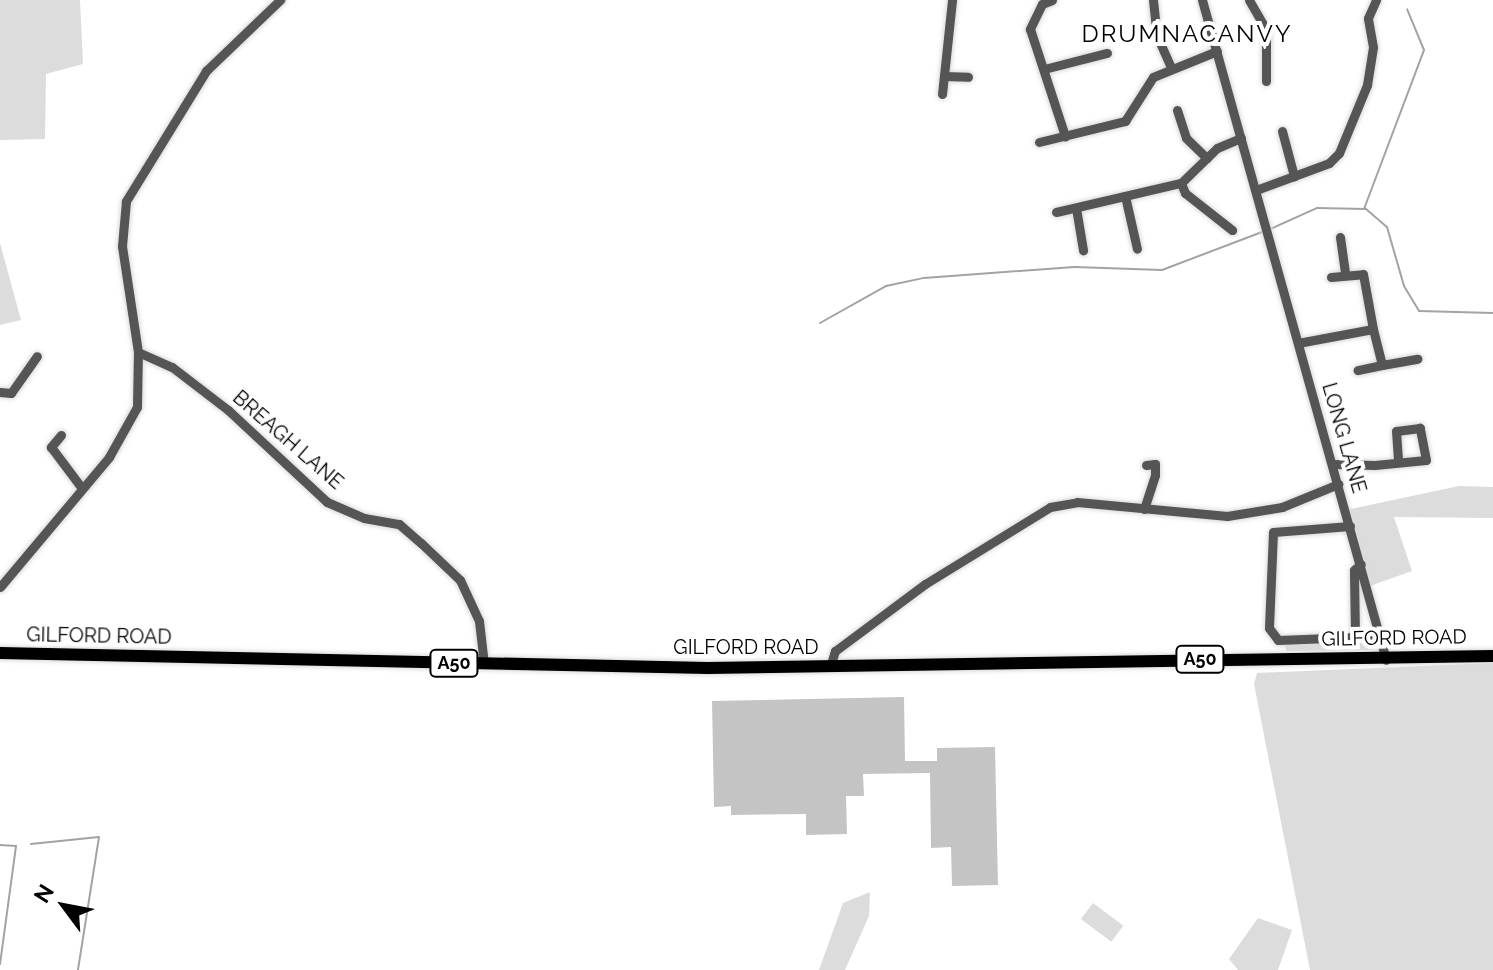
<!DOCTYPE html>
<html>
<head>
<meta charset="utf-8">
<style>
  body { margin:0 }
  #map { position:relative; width:1493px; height:970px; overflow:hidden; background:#fff; font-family:Raleway,sans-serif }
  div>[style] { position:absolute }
  .green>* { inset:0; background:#dcdcdc; transform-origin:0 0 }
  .stream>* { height:2px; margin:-1px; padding:0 1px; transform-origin:1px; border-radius:1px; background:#a3a3a3 }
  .building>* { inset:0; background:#c4c4c4 }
  .roads { filter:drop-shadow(0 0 2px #dbdbdb) drop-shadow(0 0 2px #dbdbdb) }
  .minor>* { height:9px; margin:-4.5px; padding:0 4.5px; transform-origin:4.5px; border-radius:4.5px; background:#555 }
  .major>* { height:12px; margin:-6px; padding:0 6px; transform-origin:6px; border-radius:6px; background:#000 }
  span { translate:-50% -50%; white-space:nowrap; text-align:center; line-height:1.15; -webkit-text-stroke:8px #fff; paint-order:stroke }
  .shield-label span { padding:2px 6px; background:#fff; border:2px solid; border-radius:6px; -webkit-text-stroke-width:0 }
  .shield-label { font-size:18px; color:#000; font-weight:700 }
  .street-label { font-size:20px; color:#000 }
  .quarter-label { font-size:24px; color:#000; letter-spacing:2px }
  .north { position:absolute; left:24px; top:866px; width:80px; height:80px; -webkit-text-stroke:6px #fff; paint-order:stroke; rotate:302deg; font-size:22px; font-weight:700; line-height:32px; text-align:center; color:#000 }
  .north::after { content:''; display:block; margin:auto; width:28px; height:36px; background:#000; clip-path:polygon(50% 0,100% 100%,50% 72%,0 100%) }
</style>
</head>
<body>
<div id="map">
  <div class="green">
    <div style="clip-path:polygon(0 0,80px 0,83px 64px,46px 74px,45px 139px,0 140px)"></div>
    <div style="clip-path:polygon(0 243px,21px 320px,0 325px)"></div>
    <div style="clip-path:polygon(1459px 486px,1493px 487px,1493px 518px,1394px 517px,1412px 571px,1367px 587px,1346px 510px)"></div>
    <div style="clip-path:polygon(1372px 639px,1374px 650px,1286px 651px,1285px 642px)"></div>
    <div style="clip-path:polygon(1493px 663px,1493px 970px,1310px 970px,1254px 684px,1257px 673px)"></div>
    <div style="clip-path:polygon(870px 892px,869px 916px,845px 970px,819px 970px,843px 903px)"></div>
    <div style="left:1093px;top:903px;width:38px;height:20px;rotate:37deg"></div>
    <div style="clip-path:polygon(1258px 918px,1292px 930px,1278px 970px,1238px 970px,1229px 959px)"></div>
  </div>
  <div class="stream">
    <div style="left:1364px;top:209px;width:170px;rotate:-69.3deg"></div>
    <div style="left:1424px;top:50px;width:44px;rotate:-112.5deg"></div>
    <div style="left:1268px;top:230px;width:54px;rotate:-24.2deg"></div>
    <div style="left:1317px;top:208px;width:49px;rotate:1.2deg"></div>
    <div style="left:1366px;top:209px;width:28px;rotate:41deg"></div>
    <div style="left:1387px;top:227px;width:61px;rotate:73.9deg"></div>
    <div style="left:1404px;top:286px;width:29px;rotate:59deg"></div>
    <div style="left:1419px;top:311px;width:74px;rotate:1.5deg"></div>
    <div style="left:820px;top:323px;width:76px;rotate:-29.3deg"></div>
    <div style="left:886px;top:286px;width:39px;rotate:-12deg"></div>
    <div style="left:924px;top:278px;width:151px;rotate:-4.2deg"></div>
    <div style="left:1075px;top:267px;width:87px;rotate:2deg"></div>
    <div style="left:1162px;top:270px;width:107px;rotate:-20.8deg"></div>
    <div style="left:31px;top:844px;width:68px;rotate:-5.9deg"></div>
    <div style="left:99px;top:837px;width:135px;rotate:99deg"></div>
    <div style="left:0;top:845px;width:16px;rotate:4deg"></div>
    <div style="left:16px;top:846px;width:119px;rotate:97.7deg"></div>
  </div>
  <div class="building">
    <div style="clip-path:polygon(904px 697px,905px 761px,937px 761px,937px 748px,995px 747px,998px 885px,952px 886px,951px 847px,931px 848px,930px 773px,863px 774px,864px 796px,846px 796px,847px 834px,806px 835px,806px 814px,731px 815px,731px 806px,714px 807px,712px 701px)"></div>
  </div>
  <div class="roads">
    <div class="minor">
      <div style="left:1052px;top:0;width:11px;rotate:158deg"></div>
      <div style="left:1042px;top:4px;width:28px;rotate:116deg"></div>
      <div style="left:1030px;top:29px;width:113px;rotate:71.9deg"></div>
      <div style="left:1153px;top:0;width:36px;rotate:84deg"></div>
      <div style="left:1157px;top:36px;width:32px;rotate:66deg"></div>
      <div style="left:1202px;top:0;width:685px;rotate:74.42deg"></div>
      <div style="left:1249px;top:0;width:34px;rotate:60deg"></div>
      <div style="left:1266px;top:30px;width:51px;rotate:90deg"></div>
      <div style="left:1044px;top:69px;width:65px;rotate:-14.3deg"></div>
      <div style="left:944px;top:76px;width:24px;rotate:2deg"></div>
      <div style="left:942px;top:94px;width:95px;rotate:-83.9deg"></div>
      <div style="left:1177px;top:110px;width:29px;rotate:72deg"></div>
      <div style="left:1186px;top:138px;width:29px;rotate:44deg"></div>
      <div style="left:1282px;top:131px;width:47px;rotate:75.1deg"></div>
      <div style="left:1039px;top:142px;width:89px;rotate:-13.7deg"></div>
      <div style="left:1125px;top:121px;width:52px;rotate:-57.5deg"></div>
      <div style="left:1153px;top:77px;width:69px;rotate:-22.1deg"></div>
      <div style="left:1181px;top:183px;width:11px;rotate:68deg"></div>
      <div style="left:1185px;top:193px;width:60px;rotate:38.2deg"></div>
      <div style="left:1256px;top:190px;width:78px;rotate:-20.3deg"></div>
      <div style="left:1329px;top:163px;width:14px;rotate:-45deg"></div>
      <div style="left:1339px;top:153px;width:74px;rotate:-67.6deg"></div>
      <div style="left:1367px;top:85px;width:38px;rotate:-81deg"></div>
      <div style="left:1373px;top:47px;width:29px;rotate:-100deg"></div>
      <div style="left:1368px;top:18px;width:20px;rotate:-66deg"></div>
      <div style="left:1125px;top:196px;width:54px;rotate:77.2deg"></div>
      <div style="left:1076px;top:208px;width:43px;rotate:80.5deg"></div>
      <div style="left:1056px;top:212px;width:128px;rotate:-13.1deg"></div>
      <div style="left:1181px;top:183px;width:50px;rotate:-44.2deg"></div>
      <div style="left:1217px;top:148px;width:26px;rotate:-23deg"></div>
      <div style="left:1340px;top:237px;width:37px;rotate:82deg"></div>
      <div style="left:1331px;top:277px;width:32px;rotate:-5deg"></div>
      <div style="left:1363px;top:274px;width:56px;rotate:79.7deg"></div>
      <div style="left:1298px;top:343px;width:76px;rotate:-10.6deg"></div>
      <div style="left:1373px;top:329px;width:37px;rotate:76deg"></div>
      <div style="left:1382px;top:365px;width:25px;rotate:168deg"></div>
      <div style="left:138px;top:352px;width:37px;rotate:24deg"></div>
      <div style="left:172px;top:367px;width:71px;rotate:37.5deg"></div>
      <div style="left:228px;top:410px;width:135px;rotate:42.9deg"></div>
      <div style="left:327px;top:502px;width:40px;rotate:23.4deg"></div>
      <div style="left:364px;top:518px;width:36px;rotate:10deg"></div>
      <div style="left:399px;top:524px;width:29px;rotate:41deg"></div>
      <div style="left:421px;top:543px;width:54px;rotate:43.5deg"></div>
      <div style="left:460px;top:580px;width:45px;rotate:65.1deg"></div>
      <div style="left:479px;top:621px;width:43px;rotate:83.4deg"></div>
      <div style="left:1382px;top:365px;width:36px;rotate:-10deg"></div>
      <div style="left:0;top:392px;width:11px;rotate:5deg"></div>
      <div style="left:11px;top:393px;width:45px;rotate:-54.9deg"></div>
      <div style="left:61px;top:435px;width:16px;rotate:130deg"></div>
      <div style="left:51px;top:447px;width:50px;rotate:53.1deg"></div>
      <div style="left:1333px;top:464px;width:42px;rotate:1.4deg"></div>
      <div style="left:1375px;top:465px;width:51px;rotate:-5.6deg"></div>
      <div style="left:1426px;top:460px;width:33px;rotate:-101deg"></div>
      <div style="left:1420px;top:428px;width:24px;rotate:173deg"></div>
      <div style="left:1396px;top:431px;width:31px;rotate:86deg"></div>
      <div style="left:1144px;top:509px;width:36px;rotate:-72deg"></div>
      <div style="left:1155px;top:475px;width:11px;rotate:-90deg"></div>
      <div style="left:1155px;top:464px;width:9px;rotate:174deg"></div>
      <div style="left:1350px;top:526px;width:77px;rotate:175.5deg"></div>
      <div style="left:1273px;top:532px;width:96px;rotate:92.4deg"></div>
      <div style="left:1269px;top:628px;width:15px;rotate:53deg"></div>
      <div style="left:1278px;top:640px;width:103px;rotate:-2.2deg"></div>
      <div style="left:0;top:587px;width:170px;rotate:-50deg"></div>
      <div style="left:109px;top:457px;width:57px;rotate:-60.8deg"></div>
      <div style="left:137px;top:407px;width:55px;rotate:-89deg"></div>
      <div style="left:138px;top:352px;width:107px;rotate:-98.6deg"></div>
      <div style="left:122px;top:246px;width:45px;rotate:-84.9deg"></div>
      <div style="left:126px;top:201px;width:153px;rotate:-58.4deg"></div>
      <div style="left:206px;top:71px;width:103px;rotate:-43.8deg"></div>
      <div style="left:1355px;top:636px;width:66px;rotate:-90.9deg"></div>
      <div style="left:1354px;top:570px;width:9px;rotate:-41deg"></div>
      <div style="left:830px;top:667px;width:17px;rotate:-73deg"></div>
      <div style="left:835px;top:651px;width:112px;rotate:-36.7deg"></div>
      <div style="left:925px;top:584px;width:147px;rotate:-31.6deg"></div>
      <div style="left:1050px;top:507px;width:27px;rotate:-10deg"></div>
      <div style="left:1077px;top:502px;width:151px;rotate:5.3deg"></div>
      <div style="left:1227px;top:516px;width:56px;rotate:-9.3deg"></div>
      <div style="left:1282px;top:507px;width:61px;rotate:-22.3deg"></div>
    </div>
    <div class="major">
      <div style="left:0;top:653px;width:708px;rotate:1.21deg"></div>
      <div style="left:708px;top:668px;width:785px;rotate:-0.88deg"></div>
    </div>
  </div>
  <div class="shield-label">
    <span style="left:1200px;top:659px">A50</span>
    <span style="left:454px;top:663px">A50</span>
  </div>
  <div class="street-label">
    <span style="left:1344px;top:438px;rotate:74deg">LONG LANE</span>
    <span style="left:288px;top:440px;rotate:41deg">BREAGH LANE</span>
    <span style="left:99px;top:636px;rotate:1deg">GILFORD ROAD</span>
    <span style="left:1394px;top:638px;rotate:-1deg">GILFORD ROAD</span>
    <span style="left:746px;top:647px">GILFORD ROAD</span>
  </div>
  <div class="quarter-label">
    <span style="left:1187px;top:34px">DRUMNACANVY</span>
  </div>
  <div class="north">N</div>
</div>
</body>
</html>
